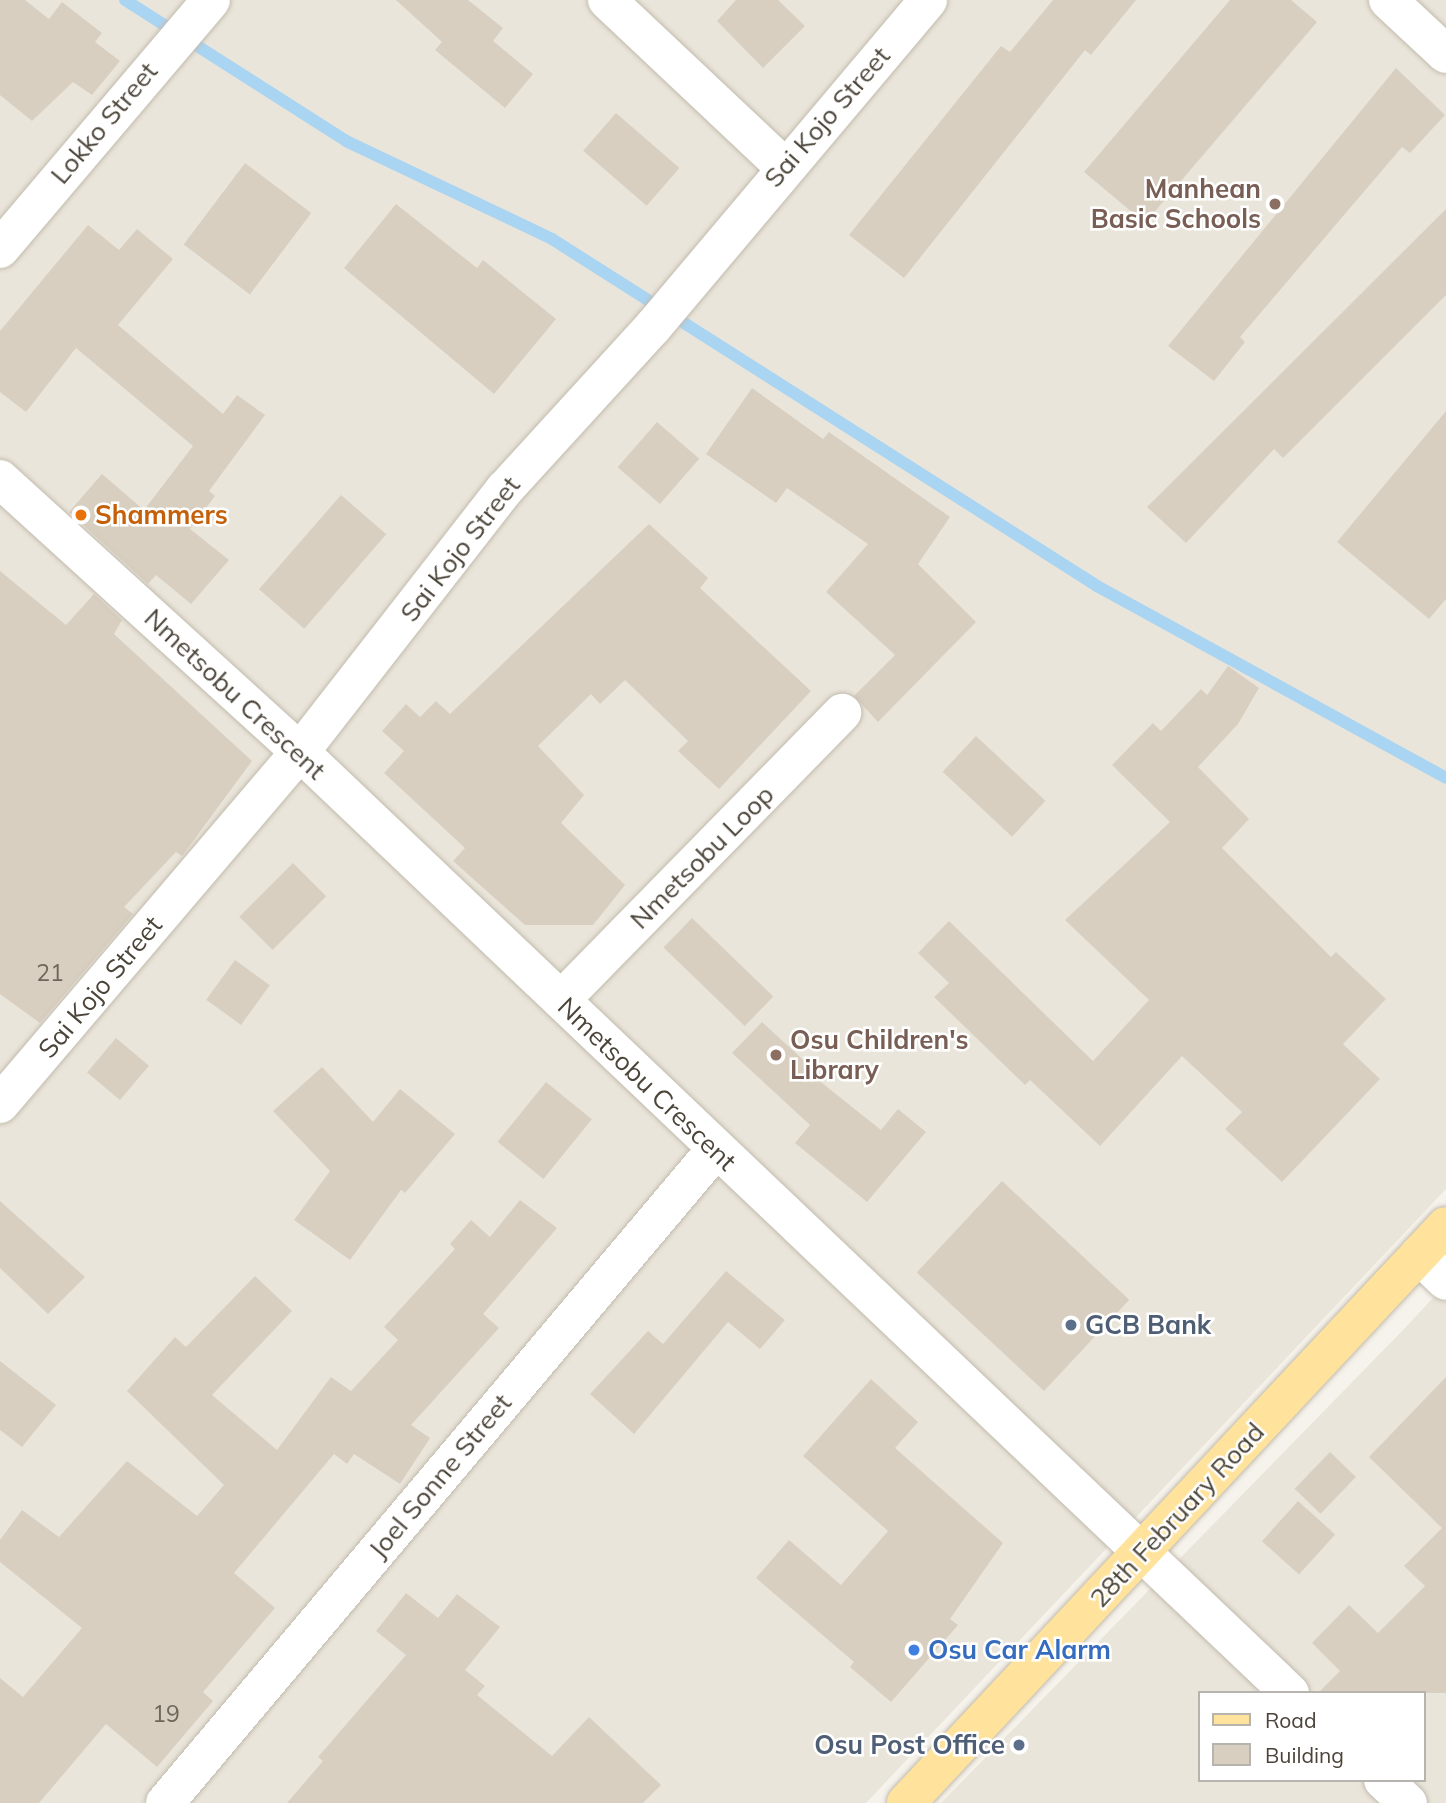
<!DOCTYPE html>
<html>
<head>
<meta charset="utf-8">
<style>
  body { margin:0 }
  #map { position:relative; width:1446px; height:1803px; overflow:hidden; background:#f6f3ec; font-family:Mulish,sans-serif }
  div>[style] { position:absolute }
  .residential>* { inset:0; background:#eae5da }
  .stream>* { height:12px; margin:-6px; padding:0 6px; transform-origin:6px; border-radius:6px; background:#a9d4f2 }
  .building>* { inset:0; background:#d8cfc1; transform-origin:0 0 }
  .roads { filter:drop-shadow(0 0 2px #c2bbae) drop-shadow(0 0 2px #c2bbae) }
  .street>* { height:38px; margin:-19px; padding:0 19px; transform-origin:19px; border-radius:19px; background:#fff }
  .primary>* { height:38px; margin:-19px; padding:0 19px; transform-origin:19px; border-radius:19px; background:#ffe39c }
  .dots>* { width:19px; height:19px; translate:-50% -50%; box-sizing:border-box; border:4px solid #fff; border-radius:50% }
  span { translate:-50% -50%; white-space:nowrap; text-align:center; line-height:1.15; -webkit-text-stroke:5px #fff; paint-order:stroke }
  .number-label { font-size:23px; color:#6e675b }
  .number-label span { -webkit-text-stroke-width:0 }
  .street-label { font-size:26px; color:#4b4439 }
  .education-label { font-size:26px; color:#785e54; font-weight:700 }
  .right { translate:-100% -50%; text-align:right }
  .left { translate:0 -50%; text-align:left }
  .food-label { font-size:26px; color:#c56008; font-weight:700 }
  .service-label { font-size:26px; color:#4e5e75; font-weight:700 }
  .shop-label { font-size:26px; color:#366cbe; font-weight:700 }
  .legend { position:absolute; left:1198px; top:1691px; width:228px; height:91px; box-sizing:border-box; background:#fff; border:2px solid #b7b4b0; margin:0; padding:9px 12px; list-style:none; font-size:21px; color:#4b4439 }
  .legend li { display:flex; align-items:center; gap:14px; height:35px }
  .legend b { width:35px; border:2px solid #b7b4b0 }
</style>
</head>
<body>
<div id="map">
  <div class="residential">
    <div style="clip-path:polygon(0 0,1446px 0,1446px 1189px,866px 1803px,0 1803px)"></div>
    <div style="clip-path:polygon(evenodd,1446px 1284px,1446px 1803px,941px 1803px,1405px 1328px,1446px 1284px,1199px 1693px,1423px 1693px,1423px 1780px,1199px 1780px,1199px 1693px)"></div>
  </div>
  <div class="stream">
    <div style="left:125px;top:0;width:262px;rotate:32.5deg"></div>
    <div style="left:346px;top:141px;width:228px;rotate:25.4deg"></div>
    <div style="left:552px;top:239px;width:646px;rotate:32.48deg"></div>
    <div style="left:1097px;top:586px;width:398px;rotate:28.8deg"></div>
  </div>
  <div class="building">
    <div style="clip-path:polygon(0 0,25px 0,49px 19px,62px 2px,102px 33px,95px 42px,120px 61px,92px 95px,73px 82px,32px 121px,0 95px)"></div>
    <div style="clip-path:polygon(396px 0,468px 0,503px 28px,493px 41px,533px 74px,505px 108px,435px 50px,442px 42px)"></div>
    <div style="clip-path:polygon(736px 0,778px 0,805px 26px,763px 68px,717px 21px)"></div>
    <div style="clip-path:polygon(1053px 0,1136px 0,1091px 55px,1085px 50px,904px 278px,849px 235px,1001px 46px,1010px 52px)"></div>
    <div style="clip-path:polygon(1230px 0,1291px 0,1317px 22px,1145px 223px,1084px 172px)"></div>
    <div style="clip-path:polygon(1396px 68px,1445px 115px,1410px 153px,1402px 147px,1240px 337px,1245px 342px,1214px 381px,1168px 346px)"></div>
    <div style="left:616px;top:113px;width:84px;height:50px;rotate:41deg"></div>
    <div style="left:245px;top:163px;width:83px;height:102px;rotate:37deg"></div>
    <div style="clip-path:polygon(396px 204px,477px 268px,483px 260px,556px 319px,494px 394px,344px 268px)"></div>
    <div style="clip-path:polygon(1446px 209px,1446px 295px,1283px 458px,1274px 449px,1186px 543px,1147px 507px)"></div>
    <div style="clip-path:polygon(88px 225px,119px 250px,137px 229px,173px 259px,118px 325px,223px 414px,237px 395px,265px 415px,209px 491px,215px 496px,190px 529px,229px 560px,191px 604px,156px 575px,148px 584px,69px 512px,102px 474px,144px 510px,193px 446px,76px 348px,26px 412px,0 392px,0 331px)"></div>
    <div style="clip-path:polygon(752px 388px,823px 439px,829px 432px,950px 517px,918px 564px,976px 622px,878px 722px,854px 696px,895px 655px,826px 592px,868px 544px,787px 488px,776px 503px,706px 454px)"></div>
    <div style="clip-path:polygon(1446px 411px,1446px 599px,1429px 619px,1337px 542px)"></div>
    <div style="left:657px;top:422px;width:56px;height:60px;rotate:41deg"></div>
    <div style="left:341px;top:495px;width:60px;height:125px;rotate:41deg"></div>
    <div style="clip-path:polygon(649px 524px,708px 578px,700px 588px,811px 691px,719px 789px,678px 751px,688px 741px,625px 680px,600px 704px,591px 694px,538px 746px,584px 795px,561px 823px,625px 885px,593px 925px,525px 925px,453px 861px,465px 848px,384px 773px,404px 751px,382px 731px,406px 704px,420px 717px,436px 701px,450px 714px)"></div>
    <div style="clip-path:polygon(0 571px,66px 625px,94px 594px,122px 620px,114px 634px,252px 761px,182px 856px,176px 852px,124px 907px,133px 914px,40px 1023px,0 994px)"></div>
    <div style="clip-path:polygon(1228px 666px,1259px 688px,1238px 724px,1198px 767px,1249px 819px,1222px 848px,1331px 957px,1336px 952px,1386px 999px,1343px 1044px,1380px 1079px,1282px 1182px,1225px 1129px,1242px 1112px,1182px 1056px,1100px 1146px,1030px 1080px,1025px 1085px,934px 997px,949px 983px,918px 953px,949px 921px,1093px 1061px,1149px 1000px,1065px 920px,1170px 822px,1112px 765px,1153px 723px,1161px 731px,1201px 689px,1207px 695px)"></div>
    <div style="left:976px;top:736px;width:95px;height:49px;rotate:43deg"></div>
    <div style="left:293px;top:863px;width:47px;height:76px;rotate:45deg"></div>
    <div style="left:692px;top:918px;width:113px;height:41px;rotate:44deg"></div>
    <div style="left:235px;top:960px;width:43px;height:49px;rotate:36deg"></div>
    <div style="clip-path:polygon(762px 1022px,811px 1067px,807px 1071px,881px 1130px,898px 1109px,926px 1132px,867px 1202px,795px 1143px,810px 1125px,732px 1053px)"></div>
    <div style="left:116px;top:1038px;width:43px;height:45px;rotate:40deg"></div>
    <div style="clip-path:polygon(322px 1067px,373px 1122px,400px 1089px,455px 1134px,405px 1193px,401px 1190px,350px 1260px,294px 1220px,330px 1171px,273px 1111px)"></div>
    <div style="left:546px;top:1082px;width:59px;height:77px;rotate:39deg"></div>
    <div style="left:1002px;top:1181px;width:174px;height:125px;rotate:43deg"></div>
    <div style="clip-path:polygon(520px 1200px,557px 1228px,483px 1314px,499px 1328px,411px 1425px,430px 1438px,400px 1484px,354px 1454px,347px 1464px,334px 1454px,234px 1573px,275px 1608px,203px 1692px,213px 1701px,157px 1767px,106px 1724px,39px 1803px,0 1803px,0 1678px,23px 1697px,82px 1628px,0 1562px,0 1540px,22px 1510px,59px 1537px,127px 1461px,197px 1516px,224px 1485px,127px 1391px,175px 1337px,186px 1347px,255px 1276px,292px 1311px,212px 1395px,277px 1450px,331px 1377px,351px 1391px,398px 1340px,384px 1327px,455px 1249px,450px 1244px,471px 1220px,490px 1237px)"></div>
    <div style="clip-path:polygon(0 1201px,85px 1277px,48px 1314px,0 1268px)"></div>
    <div style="clip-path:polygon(726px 1271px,785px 1320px,760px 1349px,728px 1322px,634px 1434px,590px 1394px,648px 1331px,663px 1344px)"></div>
    <div style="clip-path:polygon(0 1361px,56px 1405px,22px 1447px,0 1430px)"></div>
    <div style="clip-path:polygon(1446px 1377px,1446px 1693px,1318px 1693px,1340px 1671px,1312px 1643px,1349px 1605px,1378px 1633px,1425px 1586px,1404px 1566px,1442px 1528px,1369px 1457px)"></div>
    <div style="clip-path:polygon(871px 1379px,918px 1422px,895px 1448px,1003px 1543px,950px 1619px,958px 1625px,891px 1702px,850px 1667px,854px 1662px,756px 1578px,789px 1540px,841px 1585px,888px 1531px,803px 1456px)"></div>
    <div style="left:1330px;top:1452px;width:36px;height:51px;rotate:44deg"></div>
    <div style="left:1298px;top:1501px;width:50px;height:54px;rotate:42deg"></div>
    <div style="clip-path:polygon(406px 1593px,438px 1618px,457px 1594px,500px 1627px,465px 1670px,485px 1686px,477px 1695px,552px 1756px,589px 1717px,661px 1785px,643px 1803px,287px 1803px,323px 1761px,318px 1757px,406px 1655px,376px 1631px)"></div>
  </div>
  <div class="roads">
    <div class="street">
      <div style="left:607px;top:0;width:243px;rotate:43.3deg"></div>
      <div style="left:1388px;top:0;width:79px;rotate:43deg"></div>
      <div style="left:0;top:249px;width:326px;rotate:-49.7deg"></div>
      <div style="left:0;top:479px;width:406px;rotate:42.3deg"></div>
      <div style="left:300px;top:752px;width:1366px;rotate:43.55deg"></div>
      <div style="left:561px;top:1000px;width:402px;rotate:-45.6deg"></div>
      <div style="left:0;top:1104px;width:462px;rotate:-49.6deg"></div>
      <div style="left:300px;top:752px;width:333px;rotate:-52.1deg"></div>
      <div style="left:505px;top:489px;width:219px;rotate:-47.6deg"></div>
      <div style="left:653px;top:327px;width:427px;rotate:-49.9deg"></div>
      <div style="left:1419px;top:1255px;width:37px;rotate:44deg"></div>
      <div style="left:1383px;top:1780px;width:34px;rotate:43deg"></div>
      <div style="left:165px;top:1803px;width:854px;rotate:-49.89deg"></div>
    </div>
    <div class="primary">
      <div style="left:906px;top:1803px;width:790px;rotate:-46.9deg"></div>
    </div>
  </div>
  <div class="dots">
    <div style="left:1275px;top:204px;background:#8d6e63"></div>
    <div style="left:81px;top:515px;background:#e8710a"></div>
    <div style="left:776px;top:1055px;background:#8d6e63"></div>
    <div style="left:1071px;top:1325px;background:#5c6f8a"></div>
    <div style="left:914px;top:1650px;background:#3f7fe0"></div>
    <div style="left:1019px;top:1745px;background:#5c6f8a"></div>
  </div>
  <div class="number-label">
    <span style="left:50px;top:973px">21</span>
    <span style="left:166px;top:1714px">19</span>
  </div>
  <div class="street-label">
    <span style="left:827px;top:117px;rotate:-49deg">Sai Kojo Street</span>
    <span style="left:104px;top:123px;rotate:-50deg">Lokko Street</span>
    <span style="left:460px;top:549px;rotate:-52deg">Sai Kojo Street</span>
    <span style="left:235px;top:694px;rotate:43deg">Nmetsobu Crescent</span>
    <span style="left:702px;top:857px;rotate:-45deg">Nmetsobu Loop</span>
    <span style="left:100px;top:987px;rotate:-50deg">Sai Kojo Street</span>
    <span style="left:647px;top:1084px;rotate:44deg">Nmetsobu Crescent</span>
    <span style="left:440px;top:1476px;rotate:-50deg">Joel Sonne Street</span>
    <span style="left:1177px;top:1515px;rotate:-47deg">28th February Road</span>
  </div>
  <div class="education-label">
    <span class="right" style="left:1261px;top:204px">Manhean<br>Basic Schools</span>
    <span class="left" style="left:790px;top:1055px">Osu Children's<br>Library</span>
  </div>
  <div class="food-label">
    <span class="left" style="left:95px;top:515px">Shammers</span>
  </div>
  <div class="service-label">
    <span class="left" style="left:1085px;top:1325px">GCB Bank</span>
    <span class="right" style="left:1005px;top:1745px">Osu Post Office</span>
  </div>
  <div class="shop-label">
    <span class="left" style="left:928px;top:1650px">Osu Car Alarm</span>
  </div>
  <ul class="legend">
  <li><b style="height:9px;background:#ffe39c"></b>Road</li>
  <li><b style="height:19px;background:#d8cfc1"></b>Building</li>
  </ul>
</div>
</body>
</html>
